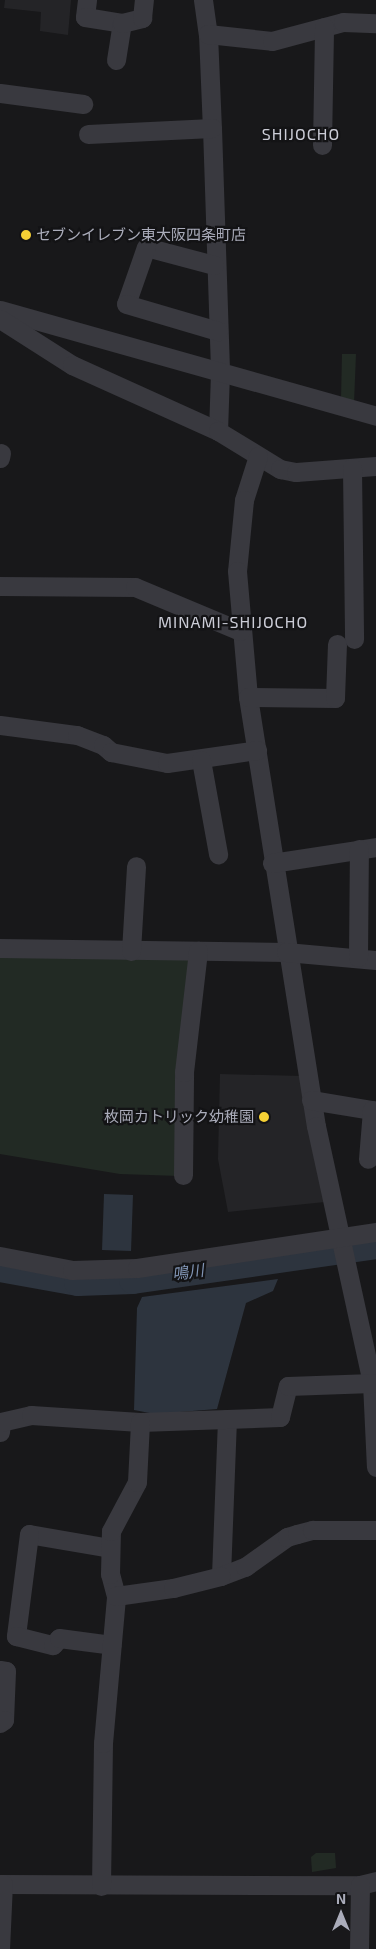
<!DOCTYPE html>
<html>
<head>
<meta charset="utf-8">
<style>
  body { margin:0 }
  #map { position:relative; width:376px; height:1949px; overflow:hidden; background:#18181a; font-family:"Exo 2","Noto Sans JP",sans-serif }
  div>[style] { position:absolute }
  .built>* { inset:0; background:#242427 }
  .green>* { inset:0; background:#222a24 }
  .water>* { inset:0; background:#2d343e; transform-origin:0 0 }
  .river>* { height:28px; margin:-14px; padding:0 14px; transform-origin:14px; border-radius:14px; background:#2d343e }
  .minor>* { height:19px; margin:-9.5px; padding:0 9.5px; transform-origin:9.5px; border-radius:9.5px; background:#39393f }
  .dots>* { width:14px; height:14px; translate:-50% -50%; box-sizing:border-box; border:2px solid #131315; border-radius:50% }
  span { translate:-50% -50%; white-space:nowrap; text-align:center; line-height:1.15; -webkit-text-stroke:4.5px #131315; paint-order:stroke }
  .poi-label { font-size:15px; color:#aaacba }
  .left { translate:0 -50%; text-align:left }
  .right { translate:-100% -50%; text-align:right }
  .neighbourhood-label { font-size:16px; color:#cbccd6; letter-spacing:1px }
  .water-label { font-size:16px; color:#8195b5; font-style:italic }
  .north { position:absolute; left:316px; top:1889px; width:50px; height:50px; -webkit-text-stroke:4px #131315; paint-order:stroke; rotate:0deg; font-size:14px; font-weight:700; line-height:20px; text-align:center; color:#aaacba }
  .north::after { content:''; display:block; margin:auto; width:18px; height:22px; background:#aaacba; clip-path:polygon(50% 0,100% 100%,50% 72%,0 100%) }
</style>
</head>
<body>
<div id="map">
  <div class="built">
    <div style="clip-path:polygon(5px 0,71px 0,68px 35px,40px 31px,41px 12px,4px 8px)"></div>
    <div style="clip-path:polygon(220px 1074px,302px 1076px,325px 1202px,228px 1212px,218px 1159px)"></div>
  </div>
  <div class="green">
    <div style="clip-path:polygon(342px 354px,356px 354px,354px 403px,341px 399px)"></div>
    <div style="clip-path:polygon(0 955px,191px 959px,179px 1176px,120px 1174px,0 1154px)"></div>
    <div style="clip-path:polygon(316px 1853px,335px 1853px,336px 1868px,312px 1872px,311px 1857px)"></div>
  </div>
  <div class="water">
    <div style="left:104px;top:1194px;width:29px;height:56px;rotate:2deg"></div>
    <div style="clip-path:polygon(278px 1279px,273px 1291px,246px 1303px,217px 1409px,155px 1414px,134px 1410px,137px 1308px,142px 1297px)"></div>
  </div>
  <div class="river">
    <div style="left:0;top:1268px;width:79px;rotate:10.2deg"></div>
    <div style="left:78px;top:1282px;width:55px;rotate:-2.1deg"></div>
    <div style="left:133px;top:1280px;width:246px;rotate:-8.2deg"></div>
  </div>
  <div class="minor">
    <div style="left:87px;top:0;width:17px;rotate:97deg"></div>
    <div style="left:85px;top:17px;width:37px;rotate:9deg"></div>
    <div style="left:203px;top:0;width:34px;rotate:82deg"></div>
    <div style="left:208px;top:34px;width:94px;rotate:87.6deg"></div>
    <div style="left:212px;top:128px;width:244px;rotate:88.1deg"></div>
    <div style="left:220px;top:372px;width:59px;rotate:91.9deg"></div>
    <div style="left:208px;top:34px;width:64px;rotate:6.2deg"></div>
    <div style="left:272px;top:41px;width:73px;rotate:-15deg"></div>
    <div style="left:343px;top:22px;width:33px;rotate:2deg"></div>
    <div style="left:116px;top:60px;width:37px;rotate:-81deg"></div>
    <div style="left:122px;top:23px;width:21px;rotate:-14deg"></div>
    <div style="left:142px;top:18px;width:18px;rotate:-84deg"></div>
    <div style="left:0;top:93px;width:84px;rotate:7.5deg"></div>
    <div style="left:88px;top:134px;width:124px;rotate:-2.8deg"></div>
    <div style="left:322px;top:145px;width:118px;rotate:-89deg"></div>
    <div style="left:214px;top:265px;width:70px;rotate:-165.2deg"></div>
    <div style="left:146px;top:247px;width:60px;rotate:109.3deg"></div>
    <div style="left:126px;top:304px;width:96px;rotate:16.4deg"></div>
    <div style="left:0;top:310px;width:391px;rotate:15.7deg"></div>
    <div style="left:0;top:319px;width:85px;rotate:32.6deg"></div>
    <div style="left:72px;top:365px;width:160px;rotate:24.3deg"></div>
    <div style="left:218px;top:431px;width:73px;rotate:31.5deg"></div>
    <div style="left:280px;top:469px;width:16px;rotate:11deg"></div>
    <div style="left:296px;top:472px;width:80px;rotate:-4.3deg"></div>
    <div style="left:258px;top:456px;width:46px;rotate:107.7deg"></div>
    <div style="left:244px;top:500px;width:71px;rotate:95.6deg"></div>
    <div style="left:237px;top:571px;width:126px;rotate:85deg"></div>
    <div style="left:248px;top:697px;width:434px;rotate:81deg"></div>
    <div style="left:316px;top:1126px;width:263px;rotate:77.7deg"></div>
    <div style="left:372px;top:1383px;width:84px;rotate:87.3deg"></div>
    <div style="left:0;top:458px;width:5px;rotate:-79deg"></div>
    <div style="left:352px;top:468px;width:171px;rotate:89.3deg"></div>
    <div style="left:0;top:586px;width:135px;rotate:0.4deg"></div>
    <div style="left:135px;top:587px;width:114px;rotate:22.7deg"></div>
    <div style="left:248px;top:697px;width:87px;rotate:0.7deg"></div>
    <div style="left:335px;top:698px;width:54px;rotate:-87.9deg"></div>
    <div style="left:0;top:725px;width:78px;rotate:7.4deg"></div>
    <div style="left:77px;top:735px;width:28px;rotate:21deg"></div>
    <div style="left:103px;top:745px;width:11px;rotate:41deg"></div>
    <div style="left:111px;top:752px;width:57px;rotate:11.1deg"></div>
    <div style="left:167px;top:763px;width:91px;rotate:-8.2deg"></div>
    <div style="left:201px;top:760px;width:96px;rotate:79.7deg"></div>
    <div style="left:272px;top:863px;width:105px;rotate:-8.7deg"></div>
    <div style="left:0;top:948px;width:286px;rotate:0.8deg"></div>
    <div style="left:286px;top:952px;width:90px;rotate:5.1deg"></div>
    <div style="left:131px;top:951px;width:85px;rotate:-86.6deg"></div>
    <div style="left:358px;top:957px;width:108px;rotate:-89.5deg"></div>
    <div style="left:311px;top:1100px;width:62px;rotate:9.3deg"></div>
    <div style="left:372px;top:1110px;width:49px;rotate:94.7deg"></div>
    <div style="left:183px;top:1175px;width:103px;rotate:-89.4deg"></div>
    <div style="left:184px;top:1072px;width:122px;rotate:-83.4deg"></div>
    <div style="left:0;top:1256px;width:73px;rotate:11deg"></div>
    <div style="left:72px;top:1270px;width:65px;rotate:-1.8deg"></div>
    <div style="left:137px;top:1268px;width:242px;rotate:-8.6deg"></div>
    <div style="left:227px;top:1419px;width:157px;rotate:92.2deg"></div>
    <div style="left:221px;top:1576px;width:26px;rotate:-21deg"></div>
    <div style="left:245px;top:1567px;width:52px;rotate:-35.5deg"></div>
    <div style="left:287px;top:1537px;width:10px;rotate:-17deg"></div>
    <div style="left:297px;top:1534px;width:16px;rotate:-15deg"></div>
    <div style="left:312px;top:1530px;width:64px"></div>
    <div style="left:0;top:1432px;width:10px;rotate:-84deg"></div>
    <div style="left:1px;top:1422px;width:31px;rotate:-13deg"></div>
    <div style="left:31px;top:1415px;width:109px;rotate:3.7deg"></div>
    <div style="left:140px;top:1422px;width:140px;rotate:-2deg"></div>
    <div style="left:280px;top:1417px;width:32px;rotate:-76deg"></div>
    <div style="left:288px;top:1386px;width:84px;rotate:-2deg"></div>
    <div style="left:110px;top:1548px;width:82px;rotate:-170.2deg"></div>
    <div style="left:29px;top:1534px;width:103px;rotate:97.3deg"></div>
    <div style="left:16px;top:1636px;width:38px;rotate:14deg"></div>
    <div style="left:53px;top:1645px;width:9px;rotate:-49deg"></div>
    <div style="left:59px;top:1638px;width:53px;rotate:7.5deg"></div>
    <div style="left:116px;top:1596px;width:23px;rotate:-105deg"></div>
    <div style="left:110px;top:1574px;width:43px;rotate:-88.7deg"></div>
    <div style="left:111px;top:1531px;width:55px;rotate:-62deg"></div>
    <div style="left:137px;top:1482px;width:60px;rotate:-87.1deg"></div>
    <div style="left:0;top:1670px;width:6px;rotate:9deg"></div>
    <div style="left:6px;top:1671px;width:49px;rotate:92.3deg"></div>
    <div style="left:4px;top:1720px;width:5px;rotate:143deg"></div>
    <div style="left:0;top:1884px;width:360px;rotate:0.2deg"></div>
    <div style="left:360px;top:1885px;width:16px;rotate:-14deg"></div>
    <div style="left:101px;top:1886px;width:143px;rotate:-89.2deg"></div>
    <div style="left:103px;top:1743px;width:148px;rotate:-84.9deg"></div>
    <div style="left:116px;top:1596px;width:58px;rotate:-8deg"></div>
    <div style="left:173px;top:1588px;width:49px;rotate:-14deg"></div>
    <div style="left:0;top:1949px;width:65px;rotate:-87.4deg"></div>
    <div style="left:359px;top:1949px;width:64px;rotate:-89.1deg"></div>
  </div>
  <div class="dots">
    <div style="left:26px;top:235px;background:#f5d035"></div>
    <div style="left:264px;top:1117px;background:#f5d035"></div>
  </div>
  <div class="poi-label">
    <span class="left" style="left:36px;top:235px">セブンイレブン東大阪四条町店</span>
    <span class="right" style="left:254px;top:1117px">枚岡カトリック幼稚園</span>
  </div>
  <div class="neighbourhood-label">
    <span style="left:301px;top:134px">SHIJOCHO</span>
    <span style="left:233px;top:622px">MINAMI-SHIJOCHO</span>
  </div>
  <div class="water-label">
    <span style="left:188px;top:1272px;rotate:-8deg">鳴川</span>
  </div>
  <div class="north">N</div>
</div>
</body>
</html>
